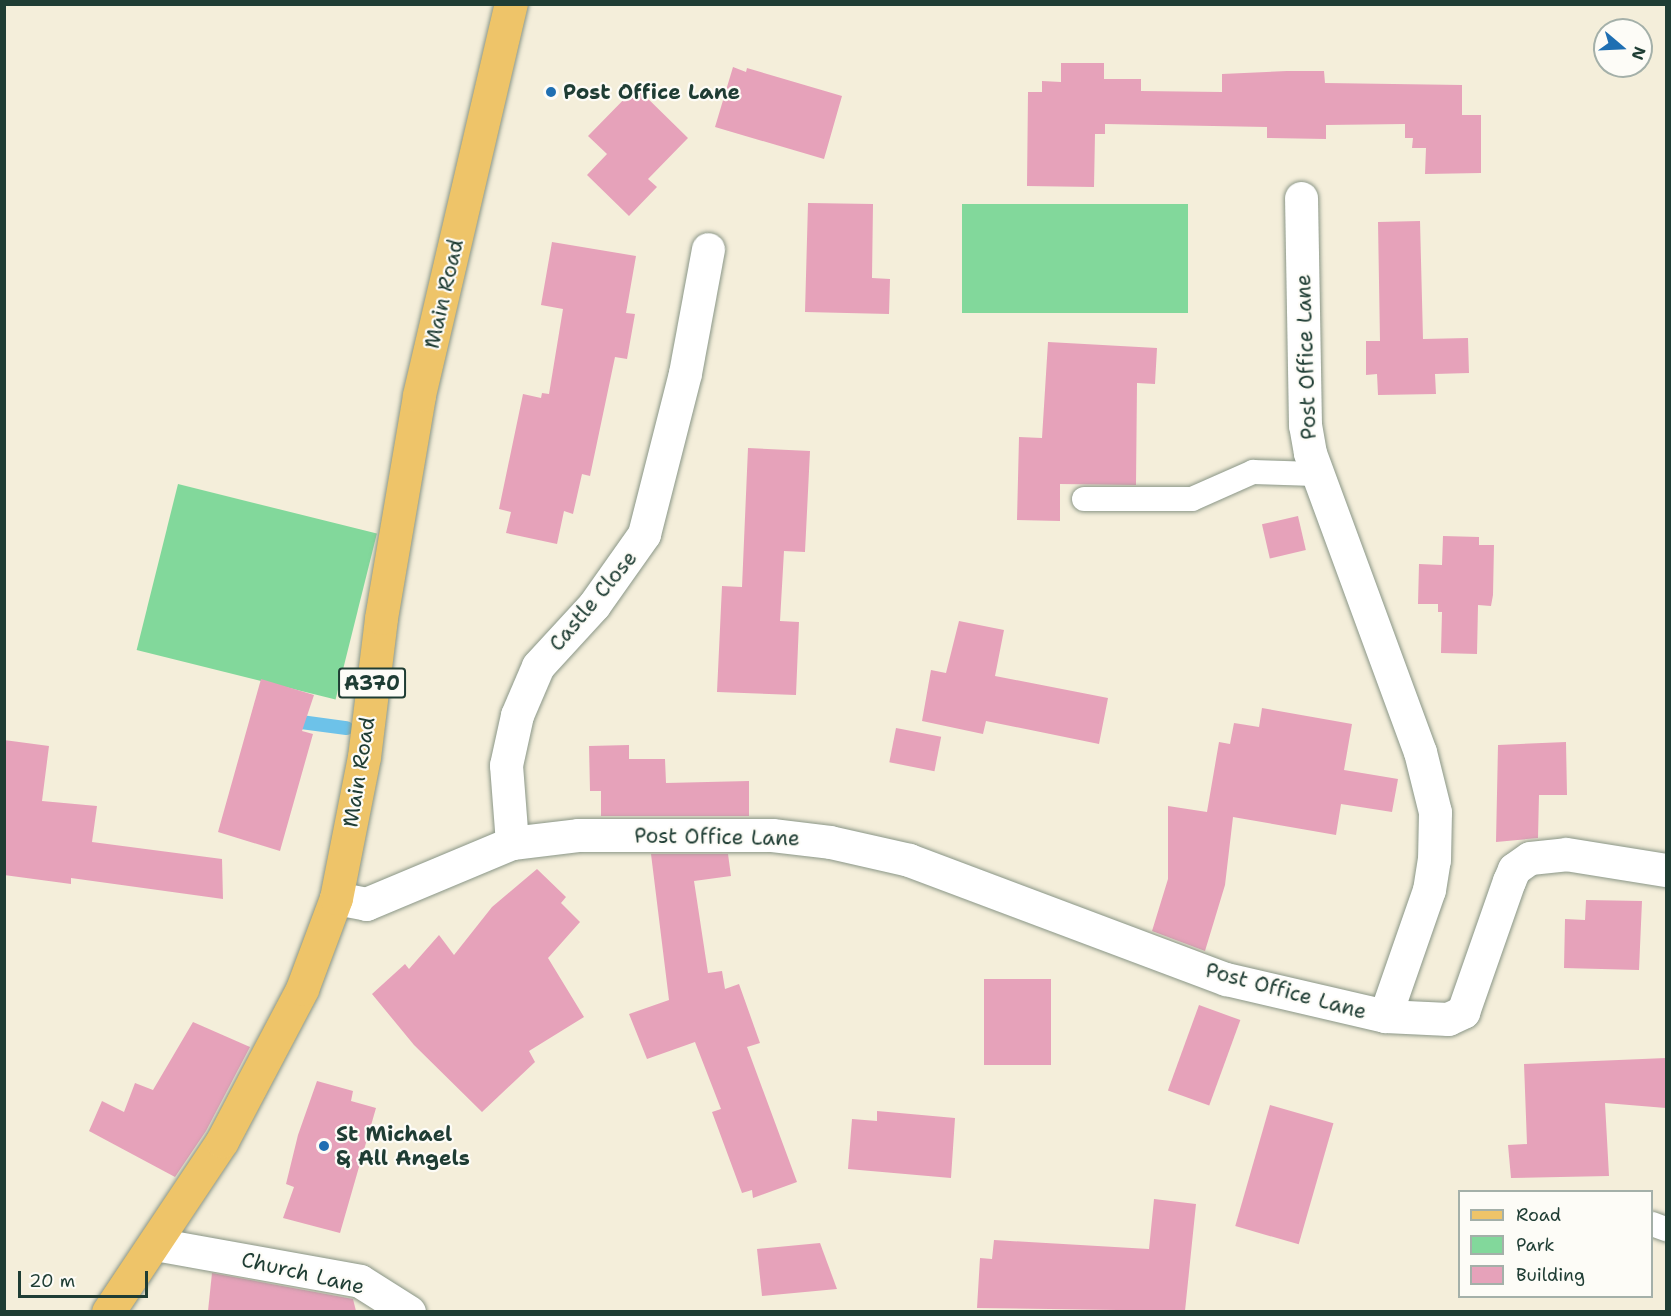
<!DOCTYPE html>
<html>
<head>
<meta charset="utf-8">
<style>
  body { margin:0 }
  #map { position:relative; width:1671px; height:1316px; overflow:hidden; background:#f4eeda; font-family:"Shantell Sans",sans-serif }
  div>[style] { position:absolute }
  .green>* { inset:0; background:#82d89b; transform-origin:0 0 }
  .stream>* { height:14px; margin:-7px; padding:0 7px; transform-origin:7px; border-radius:7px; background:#6dc2e9 }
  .building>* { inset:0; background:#e6a2ba; transform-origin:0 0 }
  .roads { filter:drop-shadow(0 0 2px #8a9687) drop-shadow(0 0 2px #8a9687) }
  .service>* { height:24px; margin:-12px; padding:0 12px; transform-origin:12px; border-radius:12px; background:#fff }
  .minor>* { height:33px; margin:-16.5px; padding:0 16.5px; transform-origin:16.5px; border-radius:16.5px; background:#fff }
  .primary>* { height:33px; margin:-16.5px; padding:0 16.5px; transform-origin:16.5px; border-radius:16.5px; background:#eec469 }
  .dots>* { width:16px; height:16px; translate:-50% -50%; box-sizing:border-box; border:3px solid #fdfcf7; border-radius:50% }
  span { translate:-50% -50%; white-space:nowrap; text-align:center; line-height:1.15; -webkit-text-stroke:4.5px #fdfcf7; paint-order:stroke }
  .shield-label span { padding:2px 4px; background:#fdfcf7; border:2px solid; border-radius:4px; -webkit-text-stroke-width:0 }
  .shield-label { font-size:20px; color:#1f3d34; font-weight:700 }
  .poi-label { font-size:21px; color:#1f3d34; font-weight:700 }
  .left { translate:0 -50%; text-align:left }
  .street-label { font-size:21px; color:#1f3d34 }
  .frame { position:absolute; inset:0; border:6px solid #1f3d34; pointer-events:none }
  .legend { position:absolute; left:1458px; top:1190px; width:195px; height:108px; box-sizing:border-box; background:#fdfcf7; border:2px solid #a4b0a9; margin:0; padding:8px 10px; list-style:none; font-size:18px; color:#1f3d34 }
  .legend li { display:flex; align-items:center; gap:12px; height:30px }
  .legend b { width:30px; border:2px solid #a4b0a9 }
  .north { position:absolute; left:1593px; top:18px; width:60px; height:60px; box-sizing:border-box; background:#fdfcf7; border:2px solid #a4b0a9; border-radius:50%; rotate:109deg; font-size:16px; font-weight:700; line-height:24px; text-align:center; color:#1f3d34 }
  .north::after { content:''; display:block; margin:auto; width:21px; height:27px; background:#1f6fb2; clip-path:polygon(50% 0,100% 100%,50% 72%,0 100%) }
  .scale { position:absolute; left:18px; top:1271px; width:130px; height:27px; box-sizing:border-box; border:3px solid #1f3d34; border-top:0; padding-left:8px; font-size:18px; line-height:21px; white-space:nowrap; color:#1f3d34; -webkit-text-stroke:4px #fdfcf7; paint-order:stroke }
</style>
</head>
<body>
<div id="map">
  <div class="green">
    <div style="left:962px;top:204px;width:226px;height:109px"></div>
    <div style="left:178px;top:484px;width:205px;height:171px;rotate:14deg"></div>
  </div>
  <div class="stream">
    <div style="left:286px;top:720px;width:61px;rotate:7.6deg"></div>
  </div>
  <div class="building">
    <div style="clip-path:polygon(1061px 63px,1104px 63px,1104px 79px,1141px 79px,1141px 91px,1222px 92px,1222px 74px,1287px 71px,1324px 71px,1325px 83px,1462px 85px,1462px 115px,1481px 115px,1481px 173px,1425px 174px,1426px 148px,1412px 148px,1413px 138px,1405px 138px,1405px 124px,1326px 125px,1326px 139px,1267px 138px,1267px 127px,1105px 124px,1105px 134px,1095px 134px,1094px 187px,1027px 186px,1028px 92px,1042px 92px,1042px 81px,1061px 82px)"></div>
    <div style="clip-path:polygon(733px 67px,746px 72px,747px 68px,842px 96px,824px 159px,715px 127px)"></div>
    <div style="clip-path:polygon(636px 87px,688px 138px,648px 179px,657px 187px,629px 216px,587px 175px,607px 154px,588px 136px)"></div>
    <div style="clip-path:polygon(808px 203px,873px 204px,872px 278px,890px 279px,889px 314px,805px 312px)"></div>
    <div style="clip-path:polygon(1420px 221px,1423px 339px,1468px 338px,1469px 373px,1435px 374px,1436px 394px,1378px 395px,1377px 374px,1366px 375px,1366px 341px,1380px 341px,1378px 222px)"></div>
    <div style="clip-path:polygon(552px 242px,636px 256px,626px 313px,635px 314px,627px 359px,615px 357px,590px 476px,582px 474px,573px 514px,564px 511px,557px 544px,506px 533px,511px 512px,499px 509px,523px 394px,541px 398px,542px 393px,549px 394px,563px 309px,541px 305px)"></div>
    <div style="clip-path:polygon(1048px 342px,1157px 348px,1155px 384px,1137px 383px,1136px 485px,1060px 484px,1060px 521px,1017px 520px,1019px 437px,1042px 438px)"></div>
    <div style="clip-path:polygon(748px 448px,810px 451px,805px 552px,784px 551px,780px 621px,799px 622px,796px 695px,717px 692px,722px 586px,742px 587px)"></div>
    <div style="left:1298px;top:516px;width:35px;height:37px;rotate:77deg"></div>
    <div style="clip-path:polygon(1443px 536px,1479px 537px,1479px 545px,1494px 545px,1493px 595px,1491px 606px,1478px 605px,1477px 654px,1441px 653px,1442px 612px,1438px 612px,1438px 604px,1418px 604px,1419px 564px,1442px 565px)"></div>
    <div style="clip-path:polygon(959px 621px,1004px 630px,995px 676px,1108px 698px,1099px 744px,986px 721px,983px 734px,922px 721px,931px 670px,946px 673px)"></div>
    <div style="clip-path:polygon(261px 679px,314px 695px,302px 731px,313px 734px,280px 851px,218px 832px)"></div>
    <div style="clip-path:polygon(1262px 708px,1352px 724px,1344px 770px,1398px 779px,1392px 812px,1341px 804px,1336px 835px,1233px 817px,1225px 885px,1205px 951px,1152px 931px,1168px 879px,1168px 806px,1207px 812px,1219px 742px,1230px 744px,1234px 723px,1259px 727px)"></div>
    <div style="left:896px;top:728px;width:46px;height:35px;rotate:11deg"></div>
    <div style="clip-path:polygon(4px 740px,49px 746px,42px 801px,97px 806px,92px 842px,222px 859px,223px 899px,71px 878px,71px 884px,4px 875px)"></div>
    <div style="clip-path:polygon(1566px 742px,1567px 795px,1539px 795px,1538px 838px,1496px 842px,1498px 745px)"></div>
    <div style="clip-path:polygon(629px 745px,629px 759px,665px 759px,666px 783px,749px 781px,749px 816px,601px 816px,601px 791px,590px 791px,589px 746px)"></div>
    <div style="clip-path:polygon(651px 854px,728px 854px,731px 876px,694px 881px,708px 973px,722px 971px,725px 989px,739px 984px,760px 1043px,747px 1047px,797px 1182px,753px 1198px,752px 1190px,742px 1193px,712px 1112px,721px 1109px,695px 1042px,647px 1059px,629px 1014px,669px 1000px)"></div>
    <div style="clip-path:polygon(537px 869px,566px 897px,561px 903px,580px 922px,548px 958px,584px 1017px,529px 1051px,535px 1062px,482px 1112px,414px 1045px,372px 994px,405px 964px,409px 969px,439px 935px,454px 955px,492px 907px)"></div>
    <div style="clip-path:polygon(1586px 900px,1642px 901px,1639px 970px,1564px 968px,1565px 919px,1585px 920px)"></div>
    <div style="left:984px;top:979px;width:67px;height:86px"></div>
    <div style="left:1199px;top:1005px;width:44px;height:91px;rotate:20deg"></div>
    <div style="clip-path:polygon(193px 1022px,250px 1047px,206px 1131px,175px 1177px,89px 1131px,102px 1101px,124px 1112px,135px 1083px,153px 1090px)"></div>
    <div style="clip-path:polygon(1666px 1058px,1666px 1108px,1605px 1103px,1609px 1176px,1511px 1178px,1508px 1145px,1527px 1144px,1524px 1064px)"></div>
    <div style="clip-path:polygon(317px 1081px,353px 1091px,351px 1101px,376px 1108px,340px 1233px,283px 1218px,294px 1187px,286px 1184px,298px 1135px)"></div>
    <div style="left:1270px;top:1105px;width:66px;height:126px;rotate:16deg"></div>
    <div style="clip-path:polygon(877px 1111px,955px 1118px,951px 1178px,848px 1169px,852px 1119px,877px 1121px)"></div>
    <div style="clip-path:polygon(1154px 1199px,1196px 1204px,1185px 1311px,977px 1308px,980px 1258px,992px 1259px,994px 1240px,1149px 1249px)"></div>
    <div style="clip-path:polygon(820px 1243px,837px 1289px,762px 1296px,757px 1249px)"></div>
    <div style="clip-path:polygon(212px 1273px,353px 1299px,356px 1311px,208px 1311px)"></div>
  </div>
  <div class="roads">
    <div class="service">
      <div style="left:1084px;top:499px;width:108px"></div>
      <div style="left:1192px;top:499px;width:67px;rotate:-23.9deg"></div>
      <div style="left:1253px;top:472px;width:62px;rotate:1.8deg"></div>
      <div style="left:1652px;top:1224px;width:15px;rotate:20deg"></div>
    </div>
    <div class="minor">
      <div style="left:512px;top:843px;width:78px;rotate:-94.4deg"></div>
      <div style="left:506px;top:765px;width:51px;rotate:-77.6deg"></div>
      <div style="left:517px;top:715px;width:53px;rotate:-66.8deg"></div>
      <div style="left:538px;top:666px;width:83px;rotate:-47.4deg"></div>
      <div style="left:594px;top:605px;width:87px;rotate:-54.8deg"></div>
      <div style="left:644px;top:534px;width:166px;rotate:-75.7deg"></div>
      <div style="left:685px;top:373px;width:126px;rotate:-79.5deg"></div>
      <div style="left:336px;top:898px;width:31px;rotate:11deg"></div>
      <div style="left:366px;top:904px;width:158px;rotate:-22.7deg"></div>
      <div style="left:512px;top:843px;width:66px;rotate:-6.9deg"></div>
      <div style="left:578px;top:835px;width:194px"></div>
      <div style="left:772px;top:835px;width:58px;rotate:6.9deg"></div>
      <div style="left:830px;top:842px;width:81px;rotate:12.8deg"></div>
      <div style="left:909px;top:860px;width:339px;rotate:20.6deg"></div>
      <div style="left:1226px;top:979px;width:163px;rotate:13.1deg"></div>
      <div style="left:1385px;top:1016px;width:133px;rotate:-70.8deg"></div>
      <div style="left:1429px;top:890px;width:30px;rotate:-81deg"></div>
      <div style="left:1434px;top:860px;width:48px;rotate:-88.8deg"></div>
      <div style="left:1435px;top:812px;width:62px;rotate:-104deg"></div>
      <div style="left:1420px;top:752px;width:319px;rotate:-110.2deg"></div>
      <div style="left:1310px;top:453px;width:28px;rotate:-100deg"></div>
      <div style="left:1305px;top:425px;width:227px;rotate:-91deg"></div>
      <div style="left:1385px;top:1016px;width:63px;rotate:2.7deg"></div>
      <div style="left:1448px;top:1019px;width:17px;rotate:-25deg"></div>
      <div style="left:1463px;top:1012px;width:139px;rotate:-70.7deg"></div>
      <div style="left:1509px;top:881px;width:13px;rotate:-67deg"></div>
      <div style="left:1514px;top:869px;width:19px;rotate:-35deg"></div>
      <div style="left:1530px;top:858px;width:36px;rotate:-6deg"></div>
      <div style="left:1566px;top:854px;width:101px;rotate:9.1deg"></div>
      <div style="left:155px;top:1244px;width:208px;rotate:10.2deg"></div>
      <div style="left:360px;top:1281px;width:58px;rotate:32.3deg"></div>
    </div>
    <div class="primary">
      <div style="left:108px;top:1312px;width:206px;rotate:-56.3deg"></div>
      <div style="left:222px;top:1141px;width:172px;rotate:-62.2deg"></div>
      <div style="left:302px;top:989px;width:97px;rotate:-69.5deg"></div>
      <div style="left:336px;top:898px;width:144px;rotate:-78.8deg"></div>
      <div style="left:364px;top:757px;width:140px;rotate:-83deg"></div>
      <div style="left:381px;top:618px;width:226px;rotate:-80.3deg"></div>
      <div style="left:419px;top:395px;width:402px;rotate:-76.8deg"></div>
    </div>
  </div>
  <div class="dots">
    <div style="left:551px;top:92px;background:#1f6fb2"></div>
    <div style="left:324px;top:1146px;background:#1f6fb2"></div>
  </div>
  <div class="shield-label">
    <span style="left:372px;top:683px">A370</span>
  </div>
  <div class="poi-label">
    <span class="left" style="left:563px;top:92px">Post Office Lane</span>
    <span class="left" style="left:336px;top:1146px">St Michael<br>&amp; All Angels</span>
  </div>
  <div class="street-label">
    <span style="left:444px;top:294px;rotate:-77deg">Main Road</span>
    <span style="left:1306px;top:357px;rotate:-92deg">Post Office Lane</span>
    <span style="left:593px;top:601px;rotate:-50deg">Castle Close</span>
    <span style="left:359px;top:772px;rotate:-81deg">Main Road</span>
    <span style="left:717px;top:837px;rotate:1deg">Post Office Lane</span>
    <span style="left:1286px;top:991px;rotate:15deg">Post Office Lane</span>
    <span style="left:303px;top:1273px;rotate:13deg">Church Lane</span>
  </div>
  <div class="frame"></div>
  <ul class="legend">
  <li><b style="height:8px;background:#eec469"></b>Road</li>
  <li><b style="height:16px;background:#82d89b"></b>Park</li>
  <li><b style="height:16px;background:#e6a2ba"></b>Building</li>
  </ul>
  <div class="north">N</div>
  <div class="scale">20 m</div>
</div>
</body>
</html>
